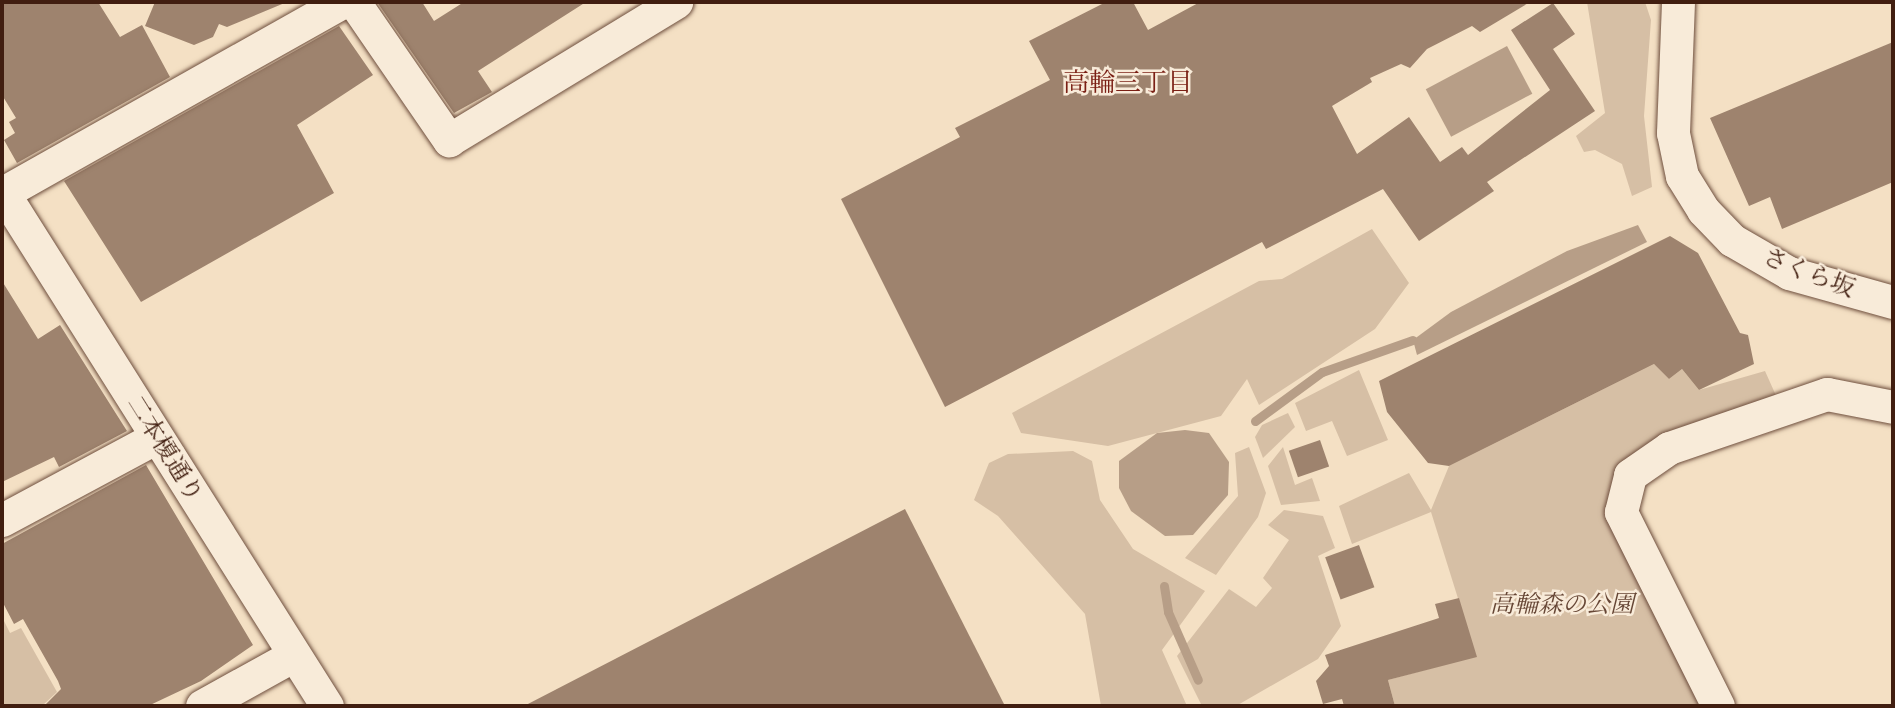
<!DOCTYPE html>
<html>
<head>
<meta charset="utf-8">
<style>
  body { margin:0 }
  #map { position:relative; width:1895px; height:708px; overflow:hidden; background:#f4e0c4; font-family:"Old Standard TT","Noto Serif JP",serif }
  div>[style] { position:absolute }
  .green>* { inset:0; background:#d6bfa5 }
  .water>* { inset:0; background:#b79e87; transform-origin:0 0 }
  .stream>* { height:9px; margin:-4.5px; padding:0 4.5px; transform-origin:4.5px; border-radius:4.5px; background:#b79e87 }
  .building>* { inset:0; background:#9e836e; transform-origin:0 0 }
  .roads { filter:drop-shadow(0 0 2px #6e4e3d) drop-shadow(0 0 2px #6e4e3d) }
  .minor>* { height:33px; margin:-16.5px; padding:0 16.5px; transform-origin:16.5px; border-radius:16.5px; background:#f8ebd9 }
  span { translate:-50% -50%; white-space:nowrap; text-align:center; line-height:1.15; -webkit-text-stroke:5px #f8ebd9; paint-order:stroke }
  .street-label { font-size:24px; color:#411e10 }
  .park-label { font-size:24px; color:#664635; font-style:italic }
  .neighbourhood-label { font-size:26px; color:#7a1f14 }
  .frame { position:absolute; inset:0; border:4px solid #411e10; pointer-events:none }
</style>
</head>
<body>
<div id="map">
  <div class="green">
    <div style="clip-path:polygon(1587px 2px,1645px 2px,1651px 20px,1644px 116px,1652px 187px,1632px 196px,1622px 164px,1595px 150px,1584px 152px,1576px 136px,1605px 113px)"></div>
    <div style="clip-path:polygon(1372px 229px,1409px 283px,1375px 329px,1259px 405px,1247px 379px,1221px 416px,1108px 446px,1021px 433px,1012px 413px,1259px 281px,1282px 279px)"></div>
    <div style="clip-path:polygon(1654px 364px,1669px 379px,1682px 369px,1699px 390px,1765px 371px,1782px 409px,1669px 448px,1620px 497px,1718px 706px,1395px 706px,1388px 680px,1476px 656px,1431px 512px,1352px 544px,1339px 506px,1409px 473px,1431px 510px,1449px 466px)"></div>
    <div style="clip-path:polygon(1359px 370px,1388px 440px,1347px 456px,1332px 421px,1306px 431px,1295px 403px)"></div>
    <div style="clip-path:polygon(1288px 413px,1295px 427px,1263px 458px,1255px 437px,1262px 425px)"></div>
    <div style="clip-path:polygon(1249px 447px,1266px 493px,1258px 517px,1216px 575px,1185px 558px,1238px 496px,1235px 453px)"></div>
    <div style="clip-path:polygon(1283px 447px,1295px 485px,1312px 478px,1320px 501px,1281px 505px,1268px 466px)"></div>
    <div style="clip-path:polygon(1073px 451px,1092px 461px,1100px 500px,1133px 549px,1205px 591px,1162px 650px,1187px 706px,1101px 706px,1085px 614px,998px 516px,974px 500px,989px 463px,1008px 454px)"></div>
    <div style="clip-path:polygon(1284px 510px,1323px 516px,1335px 548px,1318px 556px,1341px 626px,1318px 659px,1236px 706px,1202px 706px,1177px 656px,1229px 589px,1256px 607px,1272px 588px,1263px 578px,1289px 540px,1268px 525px)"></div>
    <div style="clip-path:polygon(2px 617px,10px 633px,21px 628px,57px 692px,42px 706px,2px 706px)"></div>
  </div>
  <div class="water">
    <div style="left:1507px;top:46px;width:54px;height:92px;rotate:62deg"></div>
    <div style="clip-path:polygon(1638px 225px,1647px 242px,1417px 355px,1413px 340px,1451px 312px,1567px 251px)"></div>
    <div style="clip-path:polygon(1185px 430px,1209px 433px,1229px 462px,1228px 495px,1193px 535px,1165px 536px,1131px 511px,1119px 488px,1119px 461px,1157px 433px)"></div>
  </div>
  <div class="stream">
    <div style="left:1255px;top:421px;width:83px;rotate:-36.2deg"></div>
    <div style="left:1322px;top:372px;width:96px;rotate:-19.4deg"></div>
    <div style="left:1164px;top:586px;width:26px;rotate:81deg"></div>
    <div style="left:1168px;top:612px;width:74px;rotate:66.2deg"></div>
  </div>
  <div class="building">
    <div style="clip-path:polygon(2px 2px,98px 2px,120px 37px,142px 25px,170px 77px,17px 163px,4px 140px,15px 133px,9px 122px,16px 118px,2px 95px)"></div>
    <div style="clip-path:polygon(155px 2px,287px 2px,227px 27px,219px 24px,213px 37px,194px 45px,145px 26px)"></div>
    <div style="clip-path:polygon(377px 2px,422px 2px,434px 21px,464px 2px,586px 2px,478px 71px,492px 92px,454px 113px)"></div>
    <div style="clip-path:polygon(1106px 2px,1133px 2px,1148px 30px,1200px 2px,1530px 2px,1480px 32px,1472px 26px,1427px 49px,1410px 68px,1401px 64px,1370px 78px,1372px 82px,1332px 106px,1357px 154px,1409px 117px,1440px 162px,1462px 147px,1468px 155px,1550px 90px,1511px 30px,1553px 3px,1575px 34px,1553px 49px,1595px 111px,1487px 182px,1494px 191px,1419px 241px,1383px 189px,1266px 249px,1262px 242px,945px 407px,841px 199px,960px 137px,955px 128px,1050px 80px,1029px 41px)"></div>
    <div style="clip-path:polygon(339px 26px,373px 75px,297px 125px,334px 193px,141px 302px,64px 181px)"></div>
    <div style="clip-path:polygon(1893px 42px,1893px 182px,1782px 229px,1770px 197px,1749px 206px,1710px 118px)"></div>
    <div style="clip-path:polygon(1670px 236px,1698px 253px,1740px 333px,1748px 335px,1754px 364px,1699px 390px,1682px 369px,1669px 379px,1654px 364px,1449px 466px,1428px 463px,1387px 412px,1379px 381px)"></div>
    <div style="clip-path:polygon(2px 281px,38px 339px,60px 325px,127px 431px,59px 467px,54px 457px,2px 482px)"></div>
    <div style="left:1320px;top:440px;width:28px;height:33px;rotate:71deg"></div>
    <div style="clip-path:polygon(146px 465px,253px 645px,201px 681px,148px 706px,44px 706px,61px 689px,58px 681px,23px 619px,14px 624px,2px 601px,2px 544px)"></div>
    <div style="clip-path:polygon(905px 509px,1005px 706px,524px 706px)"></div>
    <div style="left:1359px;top:545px;width:45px;height:36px;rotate:70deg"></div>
    <div style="clip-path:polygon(1459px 598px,1477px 657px,1388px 680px,1395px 706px,1344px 706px,1342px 699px,1323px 704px,1316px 681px,1329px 666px,1325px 655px,1439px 618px,1435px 604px)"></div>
  </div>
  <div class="roads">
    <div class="minor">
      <div style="left:354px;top:2px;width:168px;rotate:55.5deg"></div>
      <div style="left:449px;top:140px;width:266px;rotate:-31.3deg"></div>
      <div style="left:1678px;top:2px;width:131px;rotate:92.2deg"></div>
      <div style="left:1673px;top:133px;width:44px;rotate:78.2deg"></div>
      <div style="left:1682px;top:176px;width:40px;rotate:58deg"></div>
      <div style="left:1703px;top:210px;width:42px;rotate:46deg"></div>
      <div style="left:1732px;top:240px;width:66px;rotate:30.1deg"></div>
      <div style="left:1789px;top:273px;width:108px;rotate:15.6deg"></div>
      <div style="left:2px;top:191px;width:609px;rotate:57.75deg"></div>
      <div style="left:3px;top:193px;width:389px;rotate:-29.4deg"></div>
      <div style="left:2px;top:520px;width:174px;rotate:-28.2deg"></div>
      <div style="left:202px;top:706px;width:105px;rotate:-29deg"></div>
      <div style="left:1718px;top:706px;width:217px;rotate:-116.6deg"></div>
      <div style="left:1621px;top:512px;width:38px;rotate:-76deg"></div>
      <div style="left:1630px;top:475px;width:47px;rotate:-34.7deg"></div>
      <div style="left:1669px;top:448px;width:167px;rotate:-18.9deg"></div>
      <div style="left:1827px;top:394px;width:67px;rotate:11.1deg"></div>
    </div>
  </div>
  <div class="street-label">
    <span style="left:1808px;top:275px;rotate:21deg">さくら坂</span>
    <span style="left:163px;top:450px;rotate:58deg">二本榎通り</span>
  </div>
  <div class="park-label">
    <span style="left:1562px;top:607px">高輪森の公園</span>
  </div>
  <div class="neighbourhood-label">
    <span style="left:1128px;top:85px">高輪三丁目</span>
  </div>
  <div class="frame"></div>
</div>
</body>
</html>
